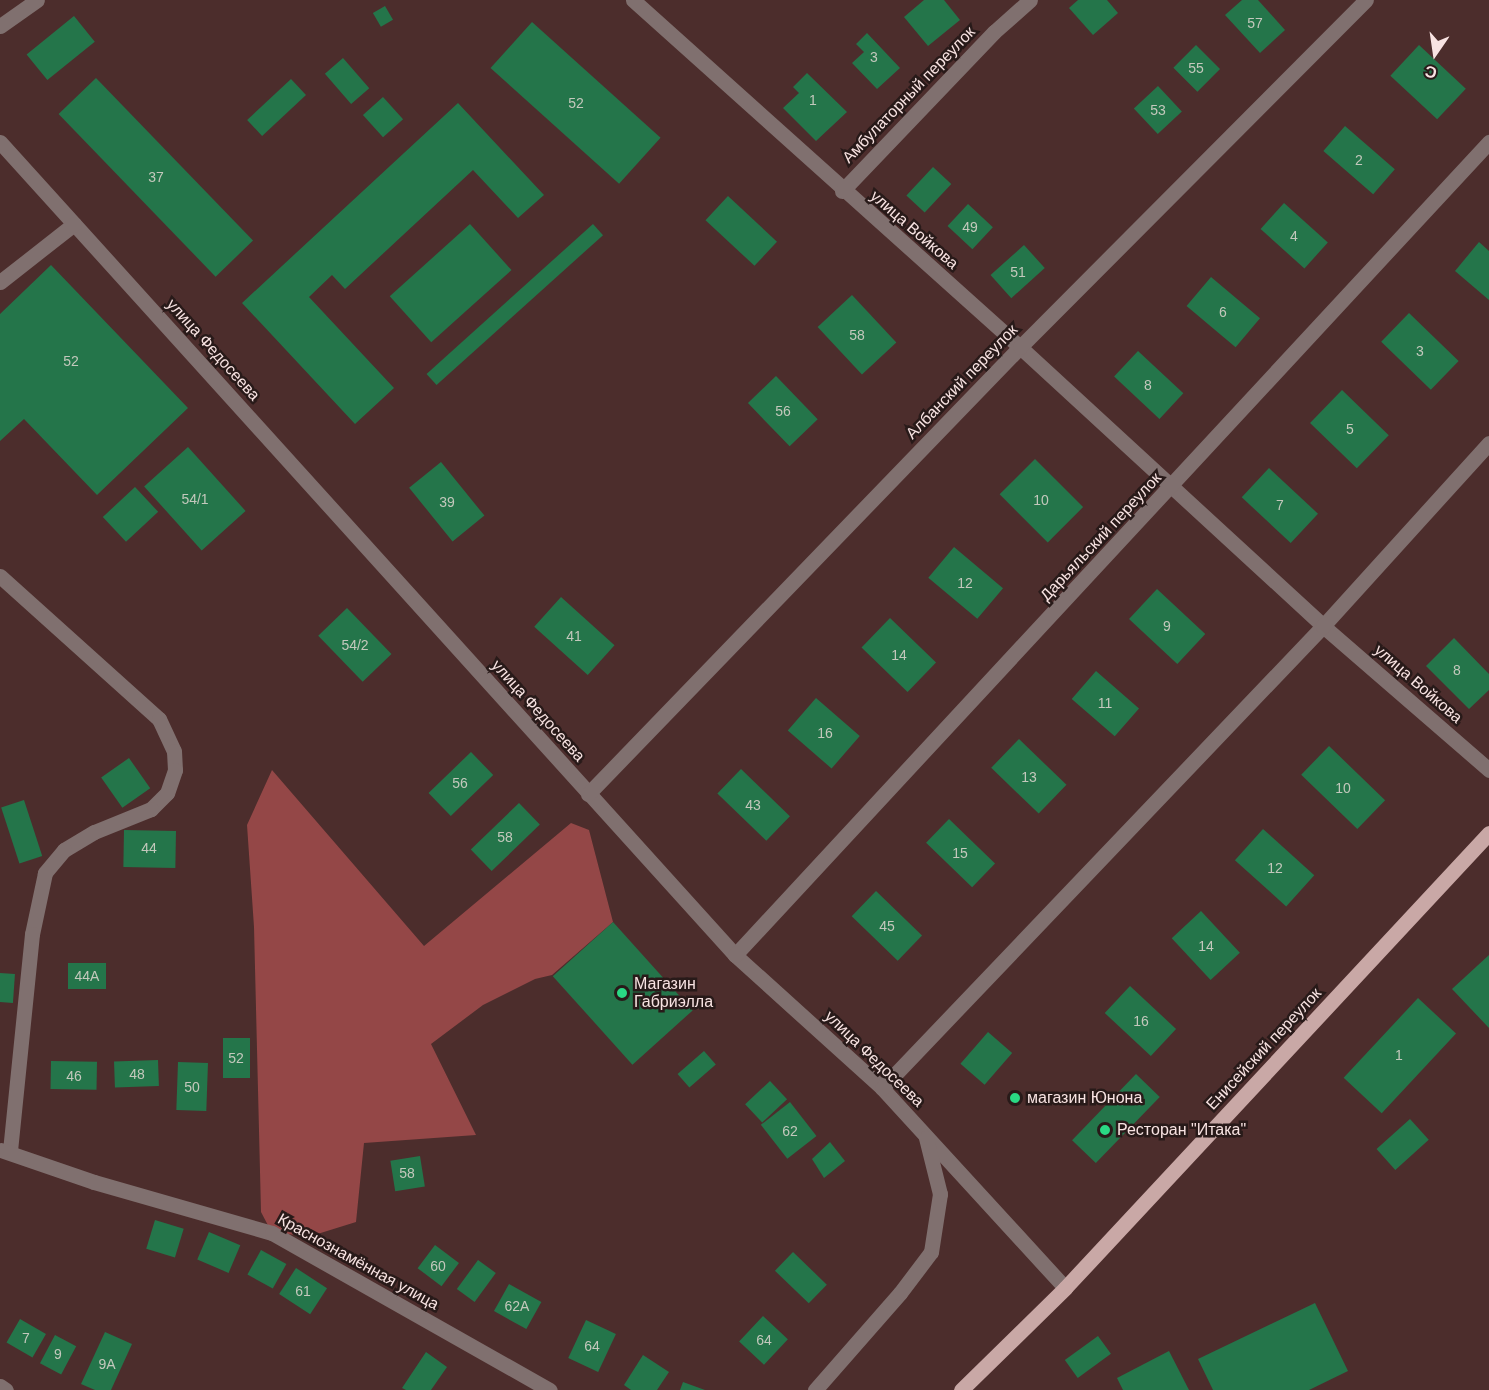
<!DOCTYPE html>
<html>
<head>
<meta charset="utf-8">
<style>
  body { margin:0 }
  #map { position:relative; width:1489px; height:1390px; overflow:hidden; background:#4c2d2c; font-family:Arial,sans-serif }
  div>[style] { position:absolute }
  .forest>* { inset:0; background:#944747 }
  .building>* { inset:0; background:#24754a; transform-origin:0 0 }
  .minor>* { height:15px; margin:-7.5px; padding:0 7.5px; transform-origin:7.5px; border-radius:7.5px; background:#80706f }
  .major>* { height:15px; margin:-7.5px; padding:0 7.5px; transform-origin:7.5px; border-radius:7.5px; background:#c9a8a6 }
  .dots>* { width:16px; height:16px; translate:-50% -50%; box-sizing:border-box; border:3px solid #281a19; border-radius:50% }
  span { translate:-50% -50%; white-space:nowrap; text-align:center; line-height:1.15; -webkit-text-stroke:5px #281a19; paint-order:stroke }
  .number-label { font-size:14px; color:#c3c8bc }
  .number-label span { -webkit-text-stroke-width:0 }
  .street-label { font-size:16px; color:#f8e3e2 }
  .poi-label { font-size:16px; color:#f8e3e2 }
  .left { translate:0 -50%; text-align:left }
  .north { position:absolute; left:1405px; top:24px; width:60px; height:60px; -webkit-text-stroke:4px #281a19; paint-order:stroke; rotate:193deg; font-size:16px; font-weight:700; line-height:24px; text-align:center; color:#f8e3e2 }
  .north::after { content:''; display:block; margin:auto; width:21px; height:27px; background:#f8e3e2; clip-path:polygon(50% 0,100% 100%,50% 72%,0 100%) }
</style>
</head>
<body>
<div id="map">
  <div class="forest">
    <div style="clip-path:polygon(272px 770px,424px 946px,571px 823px,589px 830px,613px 922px,552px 975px,535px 979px,483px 1005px,431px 1044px,476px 1135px,364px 1143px,356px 1222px,311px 1236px,272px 1233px,261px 1212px,254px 927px,247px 825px)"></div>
  </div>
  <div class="building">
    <div style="clip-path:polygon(924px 0,944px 0,960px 20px,928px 46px,904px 17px)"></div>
    <div style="clip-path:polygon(1078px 0,1107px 0,1118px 13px,1093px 35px,1069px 8px)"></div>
    <div style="clip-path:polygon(1242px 0,1258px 0,1285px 30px,1260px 53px,1225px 15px)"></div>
    <div style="left:385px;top:6px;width:16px;height:14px;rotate:60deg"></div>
    <div style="left:74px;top:16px;width:33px;height:61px;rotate:51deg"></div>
    <div style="left:532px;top:22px;width:173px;height:62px;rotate:42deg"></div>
    <div style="clip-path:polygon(867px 33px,900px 68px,877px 89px,852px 63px,864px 52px,856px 44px)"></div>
    <div style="left:1196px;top:45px;width:34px;height:32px;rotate:45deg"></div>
    <div style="left:1419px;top:45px;width:64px;height:42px;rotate:43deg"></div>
    <div style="left:343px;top:58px;width:40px;height:24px;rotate:49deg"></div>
    <div style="clip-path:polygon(807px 73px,847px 112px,816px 141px,783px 108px,799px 93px,793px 87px)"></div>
    <div style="left:96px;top:78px;width:226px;height:52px;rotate:46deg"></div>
    <div style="left:291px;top:79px;width:22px;height:60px;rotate:47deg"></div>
    <div style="left:1158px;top:86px;width:35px;height:33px;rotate:47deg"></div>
    <div style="left:383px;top:97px;width:30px;height:27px;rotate:48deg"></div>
    <div style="clip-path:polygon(458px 103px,544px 195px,518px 218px,473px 170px,345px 289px,332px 275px,309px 297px,394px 388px,355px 424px,242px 303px)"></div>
    <div style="left:1345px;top:126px;width:66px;height:33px;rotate:41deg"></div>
    <div style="left:933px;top:167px;width:25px;height:39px;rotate:43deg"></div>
    <div style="left:728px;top:196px;width:67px;height:33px;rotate:43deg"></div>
    <div style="left:1284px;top:203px;width:59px;height:35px;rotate:42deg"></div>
    <div style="left:968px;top:204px;width:34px;height:30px;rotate:43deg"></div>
    <div style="left:470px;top:224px;width:62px;height:108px;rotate:48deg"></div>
    <div style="left:593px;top:224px;width:15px;height:224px;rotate:48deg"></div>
    <div style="clip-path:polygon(1479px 242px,1489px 251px,1489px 300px,1455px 271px)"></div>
    <div style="left:1024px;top:245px;width:31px;height:45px;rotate:48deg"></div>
    <div style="clip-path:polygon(51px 265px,188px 408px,97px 495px,24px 419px,0 441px,0 314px)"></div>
    <div style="left:1211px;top:277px;width:64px;height:38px;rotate:40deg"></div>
    <div style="left:852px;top:295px;width:65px;height:47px;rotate:47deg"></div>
    <div style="left:1409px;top:313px;width:69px;height:40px;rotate:44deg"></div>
    <div style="left:1138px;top:351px;width:62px;height:35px;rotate:43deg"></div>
    <div style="left:776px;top:376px;width:60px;height:39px;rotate:46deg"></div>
    <div style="left:1342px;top:390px;width:65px;height:46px;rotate:44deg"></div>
    <div style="left:188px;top:447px;width:86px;height:59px;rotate:48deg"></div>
    <div style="left:1035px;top:459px;width:68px;height:50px;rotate:45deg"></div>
    <div style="left:441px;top:462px;width:69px;height:41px;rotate:51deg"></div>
    <div style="left:1269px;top:468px;width:67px;height:40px;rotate:43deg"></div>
    <div style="left:135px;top:487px;width:34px;height:44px;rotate:47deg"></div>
    <div style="left:954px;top:547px;width:64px;height:40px;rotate:40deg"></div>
    <div style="left:1157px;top:589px;width:66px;height:41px;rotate:43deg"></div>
    <div style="left:561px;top:597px;width:72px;height:40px;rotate:42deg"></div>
    <div style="left:347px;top:608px;width:64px;height:40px;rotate:46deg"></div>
    <div style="left:890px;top:618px;width:64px;height:41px;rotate:44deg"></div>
    <div style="clip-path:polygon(1454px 638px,1489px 674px,1489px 690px,1469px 709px,1426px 666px)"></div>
    <div style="left:1096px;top:671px;width:57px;height:37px;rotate:41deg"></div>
    <div style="left:816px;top:698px;width:58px;height:43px;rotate:41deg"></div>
    <div style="left:1019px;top:739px;width:66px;height:40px;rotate:44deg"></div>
    <div style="left:1329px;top:746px;width:78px;height:40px;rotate:44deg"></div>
    <div style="left:471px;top:752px;width:32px;height:59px;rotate:46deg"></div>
    <div style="left:129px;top:758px;width:37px;height:34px;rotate:55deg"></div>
    <div style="left:741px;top:769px;width:68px;height:34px;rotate:44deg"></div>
    <div style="left:24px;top:800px;width:59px;height:24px;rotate:72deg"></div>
    <div style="left:519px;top:803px;width:30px;height:67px;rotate:46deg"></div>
    <div style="left:949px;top:819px;width:64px;height:33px;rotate:44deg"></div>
    <div style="left:1263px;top:829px;width:69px;height:42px;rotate:42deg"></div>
    <div style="left:124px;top:830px;width:52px;height:37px;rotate:1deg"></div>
    <div style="left:876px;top:891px;width:64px;height:35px;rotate:44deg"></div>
    <div style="left:1201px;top:911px;width:57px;height:40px;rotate:47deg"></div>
    <div style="left:613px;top:922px;width:119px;height:81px;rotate:48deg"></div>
    <div style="clip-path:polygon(1489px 955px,1489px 1028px,1452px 989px)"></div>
    <div style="left:68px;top:963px;width:38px;height:26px"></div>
    <div style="left:0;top:973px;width:15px;height:29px;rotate:4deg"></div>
    <div style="left:1130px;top:986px;width:63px;height:37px;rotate:43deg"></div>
    <div style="left:1418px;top:998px;width:52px;height:109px;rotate:43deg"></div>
    <div style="left:988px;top:1032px;width:32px;height:42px;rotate:41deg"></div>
    <div style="left:223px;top:1038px;width:27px;height:40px"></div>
    <div style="left:704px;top:1051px;width:18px;height:35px;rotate:49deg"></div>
    <div style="left:158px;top:1060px;width:26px;height:44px;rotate:88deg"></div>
    <div style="left:51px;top:1061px;width:46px;height:28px;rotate:1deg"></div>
    <div style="left:178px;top:1062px;width:30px;height:48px;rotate:2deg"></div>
    <div style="left:1136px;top:1074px;width:33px;height:92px;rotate:44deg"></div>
    <div style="left:770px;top:1081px;width:25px;height:34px;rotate:47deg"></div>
    <div style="left:790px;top:1102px;width:43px;height:37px;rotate:52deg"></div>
    <div style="left:1410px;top:1119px;width:28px;height:45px;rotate:48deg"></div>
    <div style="clip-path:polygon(830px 1142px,845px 1161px,824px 1178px,812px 1159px)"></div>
    <div style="left:420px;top:1156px;width:31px;height:30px;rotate:81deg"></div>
    <div style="left:155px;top:1220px;width:30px;height:30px;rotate:17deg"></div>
    <div style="left:209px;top:1232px;width:34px;height:30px;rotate:23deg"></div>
    <div style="left:435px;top:1245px;width:30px;height:29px;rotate:37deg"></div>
    <div style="left:261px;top:1250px;width:29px;height:28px;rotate:29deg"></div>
    <div style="left:793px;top:1252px;width:47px;height:26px;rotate:44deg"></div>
    <div style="left:478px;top:1260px;width:22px;height:36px;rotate:36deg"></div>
    <div style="left:296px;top:1268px;width:37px;height:31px;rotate:33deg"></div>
    <div style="left:509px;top:1284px;width:37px;height:31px;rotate:29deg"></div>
    <div style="clip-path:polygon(1315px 1303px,1348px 1371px,1309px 1390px,1213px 1390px,1198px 1359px)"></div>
    <div style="left:763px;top:1316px;width:34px;height:35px;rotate:43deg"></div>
    <div style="left:20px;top:1319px;width:30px;height:27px;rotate:30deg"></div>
    <div style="left:586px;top:1320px;width:33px;height:42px;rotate:25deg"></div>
    <div style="clip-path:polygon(105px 1332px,132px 1344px,111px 1390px,95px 1390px,81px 1384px)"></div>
    <div style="left:55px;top:1335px;width:24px;height:32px;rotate:28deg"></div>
    <div style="left:1098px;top:1336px;width:22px;height:41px;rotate:54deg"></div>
    <div style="clip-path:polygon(1169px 1351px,1189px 1390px,1123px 1390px,1117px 1378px)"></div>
    <div style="clip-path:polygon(426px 1352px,447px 1367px,431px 1390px,406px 1390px,402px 1388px)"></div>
    <div style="clip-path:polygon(643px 1355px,669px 1372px,657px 1390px,631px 1390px,624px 1385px)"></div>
    <div style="clip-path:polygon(683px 1382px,705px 1390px,680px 1390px)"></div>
  </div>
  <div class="minor">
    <div style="left:633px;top:0;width:520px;rotate:41.88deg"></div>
    <div style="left:1020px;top:347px;width:412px;rotate:42.6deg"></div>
    <div style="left:1323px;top:626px;width:220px;rotate:40.9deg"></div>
    <div style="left:0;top:26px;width:45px;rotate:-35.1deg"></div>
    <div style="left:0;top:142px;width:1096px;rotate:47.88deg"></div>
    <div style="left:735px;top:955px;width:198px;rotate:42.1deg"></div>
    <div style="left:882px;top:1088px;width:271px;rotate:47.5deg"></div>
    <div style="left:842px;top:191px;width:220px;rotate:-46.3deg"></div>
    <div style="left:994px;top:32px;width:48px;rotate:-41.6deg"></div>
    <div style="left:0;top:282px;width:94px;rotate:-38.1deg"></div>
    <div style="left:0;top:576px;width:214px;rotate:42deg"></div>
    <div style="left:159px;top:719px;width:35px;rotate:65deg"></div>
    <div style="left:174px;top:751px;width:19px;rotate:87deg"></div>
    <div style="left:175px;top:770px;width:24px;rotate:109deg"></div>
    <div style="left:167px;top:793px;width:23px;rotate:135deg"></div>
    <div style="left:151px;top:809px;width:61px;rotate:158deg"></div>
    <div style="left:94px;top:832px;width:35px;rotate:149deg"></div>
    <div style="left:64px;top:850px;width:30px;rotate:130deg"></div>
    <div style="left:45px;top:873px;width:62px;rotate:102deg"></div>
    <div style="left:32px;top:934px;width:218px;rotate:95.8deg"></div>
    <div style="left:588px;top:794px;width:622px;rotate:-45.98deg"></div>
    <div style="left:1020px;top:347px;width:490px;rotate:-45.1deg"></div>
    <div style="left:735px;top:955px;width:1109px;rotate:-47.16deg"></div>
    <div style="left:882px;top:1088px;width:639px;rotate:-46.33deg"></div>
    <div style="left:1323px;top:626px;width:247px;rotate:-47.8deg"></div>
    <div style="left:1px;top:1150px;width:98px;rotate:19deg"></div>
    <div style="left:94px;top:1182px;width:185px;rotate:16deg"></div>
    <div style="left:272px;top:1233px;width:319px;rotate:29.5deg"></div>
    <div style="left:0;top:1386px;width:7px;rotate:34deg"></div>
    <div style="left:815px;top:1390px;width:129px;rotate:-48.8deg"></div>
    <div style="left:900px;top:1293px;width:51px;rotate:-52.9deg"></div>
    <div style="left:931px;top:1252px;width:59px;rotate:-81.2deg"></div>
    <div style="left:940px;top:1194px;width:58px;rotate:-104deg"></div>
  </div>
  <div class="major">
    <div style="left:961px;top:1390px;width:146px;rotate:-44.4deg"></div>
    <div style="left:1065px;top:1288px;width:622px;rotate:-47.02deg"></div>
  </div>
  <div class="dots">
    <div style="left:622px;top:993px;background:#2ad884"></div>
    <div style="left:1015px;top:1098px;background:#2ad884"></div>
    <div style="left:1105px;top:1130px;background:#2ad884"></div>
  </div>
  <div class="number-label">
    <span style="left:1255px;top:23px">57</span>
    <span style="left:874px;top:57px">3</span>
    <span style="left:1196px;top:68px">55</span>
    <span style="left:813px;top:100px">1</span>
    <span style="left:576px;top:103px">52</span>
    <span style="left:1158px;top:110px">53</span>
    <span style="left:1359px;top:160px">2</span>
    <span style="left:156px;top:177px">37</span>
    <span style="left:970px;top:227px">49</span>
    <span style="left:1294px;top:236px">4</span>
    <span style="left:1018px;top:272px">51</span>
    <span style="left:1223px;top:312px">6</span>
    <span style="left:857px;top:335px">58</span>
    <span style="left:1420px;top:351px">3</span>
    <span style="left:71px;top:361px">52</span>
    <span style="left:1148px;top:385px">8</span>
    <span style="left:783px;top:411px">56</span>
    <span style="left:1350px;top:429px">5</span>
    <span style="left:195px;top:499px">54/1</span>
    <span style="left:1041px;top:500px">10</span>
    <span style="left:447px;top:502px">39</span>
    <span style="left:1280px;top:505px">7</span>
    <span style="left:965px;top:583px">12</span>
    <span style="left:1167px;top:626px">9</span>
    <span style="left:574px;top:636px">41</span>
    <span style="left:355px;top:645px">54/2</span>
    <span style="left:899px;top:655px">14</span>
    <span style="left:1457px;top:670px">8</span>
    <span style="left:1105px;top:703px">11</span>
    <span style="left:825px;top:733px">16</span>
    <span style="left:1029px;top:777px">13</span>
    <span style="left:460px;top:783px">56</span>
    <span style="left:1343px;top:788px">10</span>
    <span style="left:753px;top:805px">43</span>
    <span style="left:505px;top:837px">58</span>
    <span style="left:149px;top:848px">44</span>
    <span style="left:960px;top:853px">15</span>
    <span style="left:1275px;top:868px">12</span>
    <span style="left:887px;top:926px">45</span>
    <span style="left:1206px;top:946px">14</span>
    <span style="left:87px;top:976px">44А</span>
    <span style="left:1141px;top:1021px">16</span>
    <span style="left:1399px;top:1055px">1</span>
    <span style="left:236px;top:1058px">52</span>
    <span style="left:137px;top:1074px">48</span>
    <span style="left:74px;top:1076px">46</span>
    <span style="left:192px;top:1087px">50</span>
    <span style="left:790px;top:1131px">62</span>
    <span style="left:407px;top:1173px">58</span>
    <span style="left:438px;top:1266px">60</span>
    <span style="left:303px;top:1291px">61</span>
    <span style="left:517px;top:1306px">62А</span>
    <span style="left:26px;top:1338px">7</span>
    <span style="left:764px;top:1340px">64</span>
    <span style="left:592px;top:1346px">64</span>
    <span style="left:58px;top:1354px">9</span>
    <span style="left:107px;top:1364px">9А</span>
  </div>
  <div class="street-label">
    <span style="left:909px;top:95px;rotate:-46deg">Амбулаторный переулок</span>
    <span style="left:914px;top:230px;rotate:41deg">улица Войкова</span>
    <span style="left:213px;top:350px;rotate:48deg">улица Федосеева</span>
    <span style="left:962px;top:382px;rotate:-46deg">Албанский переулок</span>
    <span style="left:1101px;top:537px;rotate:-47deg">Дарьяльский переулок</span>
    <span style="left:1418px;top:684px;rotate:41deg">улица Войкова</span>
    <span style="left:538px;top:711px;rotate:48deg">улица Федосеева</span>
    <span style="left:1264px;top:1049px;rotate:-47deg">Енисейский переулок</span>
    <span style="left:874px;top:1059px;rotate:44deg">улица Федосеева</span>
    <span style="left:358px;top:1262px;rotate:29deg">Краснознамённая улица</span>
  </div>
  <div class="poi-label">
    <span class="left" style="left:634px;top:993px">Магазин<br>Габриэлла</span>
    <span class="left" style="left:1027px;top:1098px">магазин Юнона</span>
    <span class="left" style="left:1117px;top:1130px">Ресторан "Итака"</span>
  </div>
  <div class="north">С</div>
</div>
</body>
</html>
